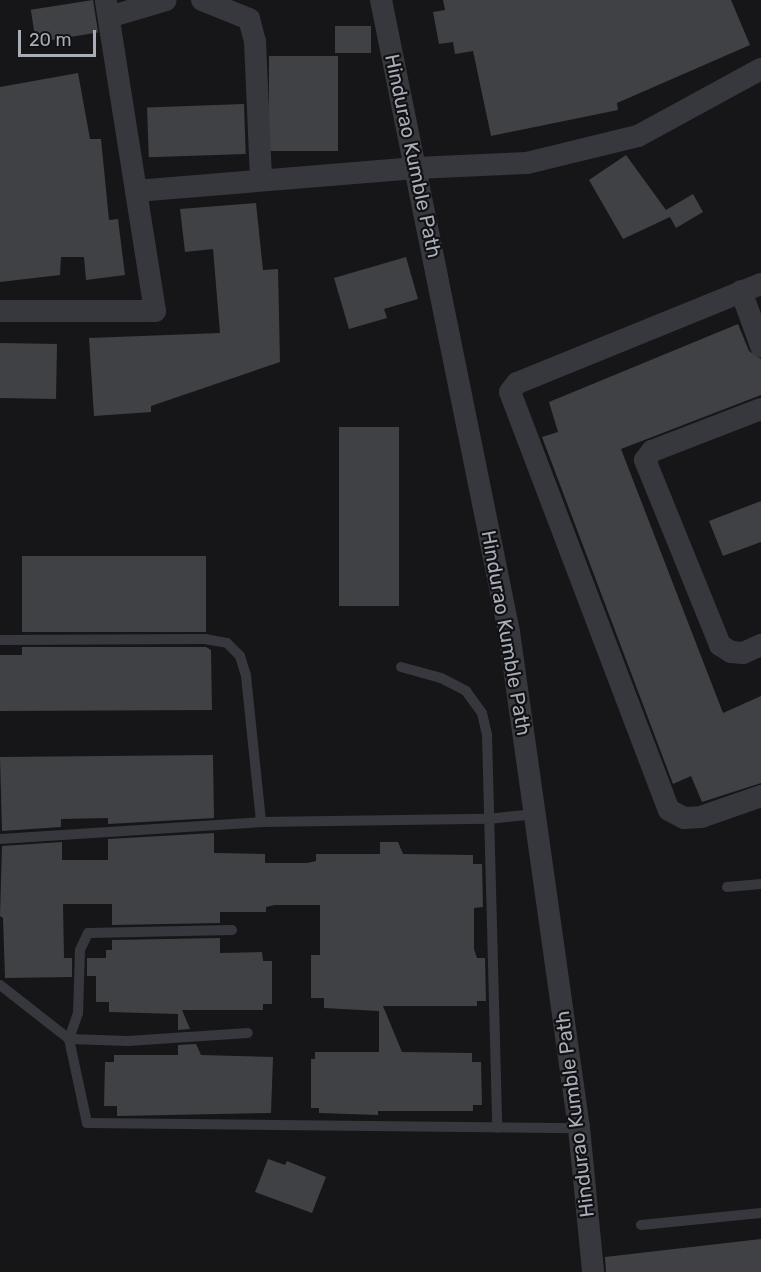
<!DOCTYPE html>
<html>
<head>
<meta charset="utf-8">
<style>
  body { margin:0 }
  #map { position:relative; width:761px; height:1272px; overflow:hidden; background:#161618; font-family:Rubik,sans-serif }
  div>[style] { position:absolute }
  .building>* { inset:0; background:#404145; transform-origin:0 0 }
  .service>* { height:10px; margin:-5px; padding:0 5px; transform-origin:5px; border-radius:5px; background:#37383d }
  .minor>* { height:22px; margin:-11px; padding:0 11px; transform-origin:11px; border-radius:11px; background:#37383d }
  span { translate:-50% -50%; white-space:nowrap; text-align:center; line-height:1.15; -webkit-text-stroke:4.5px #111113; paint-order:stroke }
  .street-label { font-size:20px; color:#a8adb8 }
  .scale { position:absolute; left:18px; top:30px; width:78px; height:27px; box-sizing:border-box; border:3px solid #a8adb8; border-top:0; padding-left:8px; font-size:18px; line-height:21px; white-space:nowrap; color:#a8adb8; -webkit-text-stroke:4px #111113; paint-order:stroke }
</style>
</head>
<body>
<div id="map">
  <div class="building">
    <div style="left:93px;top:0;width:33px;height:63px;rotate:81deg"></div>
    <div style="clip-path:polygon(443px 0,731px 0,750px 45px,617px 103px,618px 110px,491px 136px,473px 51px,455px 54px,453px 42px,439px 44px,433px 12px,445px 10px)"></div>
    <div style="left:335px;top:26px;width:36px;height:27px"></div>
    <div style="left:269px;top:56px;width:69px;height:95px"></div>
    <div style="clip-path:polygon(78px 73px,90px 139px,101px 139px,109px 220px,118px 219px,125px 275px,86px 280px,84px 257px,61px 257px,60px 275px,0 282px,0 87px)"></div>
    <div style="left:244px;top:104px;width:50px;height:97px;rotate:88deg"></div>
    <div style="clip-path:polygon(626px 155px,666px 210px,693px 194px,703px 212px,676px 228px,670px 217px,623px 239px,589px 180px)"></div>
    <div style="clip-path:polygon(256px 203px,263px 270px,278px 269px,280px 362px,151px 406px,151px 412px,94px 416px,89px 338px,220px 333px,213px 249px,185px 252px,180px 209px)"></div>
    <div style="clip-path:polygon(406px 257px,418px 299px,384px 309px,387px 318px,349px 329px,334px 278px)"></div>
    <div style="clip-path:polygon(738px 324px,749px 351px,761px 359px,761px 395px,621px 449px,723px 713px,761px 696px,761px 783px,702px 802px,691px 776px,673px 784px,542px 437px,558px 432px,549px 402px)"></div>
    <div style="left:0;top:343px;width:57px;height:55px;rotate:1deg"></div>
    <div style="left:339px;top:427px;width:60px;height:179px"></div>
    <div style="clip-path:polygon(761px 501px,761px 542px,723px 556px,709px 521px)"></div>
    <div style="left:22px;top:556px;width:184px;height:76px"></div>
    <div style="clip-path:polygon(22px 647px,206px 647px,211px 650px,212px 710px,0 711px,0 655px,22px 655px)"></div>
    <div style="clip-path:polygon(213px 755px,214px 818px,108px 824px,108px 818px,61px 819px,61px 827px,2px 831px,0 757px)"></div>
    <div style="clip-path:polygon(214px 833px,214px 853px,265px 854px,265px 863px,307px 863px,316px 861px,316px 854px,380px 854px,380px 842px,398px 842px,403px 854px,473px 855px,473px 864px,482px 864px,483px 907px,474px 908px,474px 949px,477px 958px,485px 958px,486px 1001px,477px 1001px,477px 1006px,383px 1006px,402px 1052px,472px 1053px,472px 1062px,481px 1062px,482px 1105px,473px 1105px,473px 1111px,378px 1111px,378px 1115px,319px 1113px,319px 1108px,311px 1108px,311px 1059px,315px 1059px,315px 1052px,379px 1052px,379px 1011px,324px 1008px,324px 998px,311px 998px,311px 955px,320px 955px,320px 905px,275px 905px,266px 907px,266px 912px,220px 912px,220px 923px,112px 925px,112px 904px,63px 904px,64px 958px,72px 958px,72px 977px,5px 978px,3px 918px,0 916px,2px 846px,62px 842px,62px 860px,108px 860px,108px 839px)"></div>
    <div style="clip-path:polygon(220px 938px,220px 953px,262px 952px,263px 961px,272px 961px,272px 1004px,263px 1004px,263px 1010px,182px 1010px,190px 1029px,178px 1030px,178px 1014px,109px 1012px,109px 1002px,96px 1002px,96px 976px,87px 976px,87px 958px,106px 958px,106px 950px,112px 950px,112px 940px)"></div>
    <div style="clip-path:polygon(196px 1044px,201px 1055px,273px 1057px,271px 1113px,117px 1116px,117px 1106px,104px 1106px,105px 1062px,114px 1062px,114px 1055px,178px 1055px,178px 1045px)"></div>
    <div style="clip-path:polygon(268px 1159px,285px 1165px,287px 1161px,326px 1177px,312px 1213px,255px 1192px)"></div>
    <div style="clip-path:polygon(761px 1239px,761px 1272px,606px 1272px,605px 1257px)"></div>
  </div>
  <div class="service">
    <div style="left:0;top:640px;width:205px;rotate:-0.3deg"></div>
    <div style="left:205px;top:639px;width:22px;rotate:10deg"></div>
    <div style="left:227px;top:643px;width:18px;rotate:45deg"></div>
    <div style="left:240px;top:656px;width:21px;rotate:73deg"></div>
    <div style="left:246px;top:676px;width:147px;rotate:84.1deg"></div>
    <div style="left:401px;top:667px;width:41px;rotate:15.4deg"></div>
    <div style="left:441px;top:678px;width:28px;rotate:27deg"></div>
    <div style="left:466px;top:691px;width:27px;rotate:54deg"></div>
    <div style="left:482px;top:713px;width:23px;rotate:77deg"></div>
    <div style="left:487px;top:735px;width:393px;rotate:88.5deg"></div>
    <div style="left:0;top:839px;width:262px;rotate:-3.7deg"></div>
    <div style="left:261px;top:822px;width:227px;rotate:-0.8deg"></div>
    <div style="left:488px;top:819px;width:47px;rotate:-6.1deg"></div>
    <div style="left:727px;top:887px;width:34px;rotate:-5deg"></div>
    <div style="left:232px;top:930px;width:144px;rotate:178.8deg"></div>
    <div style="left:88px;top:933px;width:19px;rotate:115deg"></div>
    <div style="left:80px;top:950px;width:63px;rotate:91.8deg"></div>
    <div style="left:78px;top:1013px;width:28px;rotate:109deg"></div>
    <div style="left:69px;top:1039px;width:59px;rotate:1.9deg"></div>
    <div style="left:128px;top:1041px;width:120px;rotate:-3.8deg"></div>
    <div style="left:0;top:985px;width:88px;rotate:38deg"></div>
    <div style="left:69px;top:1039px;width:86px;rotate:77.9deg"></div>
    <div style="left:87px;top:1123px;width:492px;rotate:0.6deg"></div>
    <div style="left:641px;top:1225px;width:121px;rotate:-5.7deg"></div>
  </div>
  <div class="minor">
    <div style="left:202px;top:0;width:51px;rotate:22deg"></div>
    <div style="left:249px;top:19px;width:23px;rotate:75deg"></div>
    <div style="left:255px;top:41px;width:139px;rotate:87.5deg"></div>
    <div style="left:381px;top:0;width:645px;rotate:78.55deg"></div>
    <div style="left:509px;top:632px;width:501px;rotate:81.97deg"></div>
    <div style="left:579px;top:1128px;width:145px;rotate:84.4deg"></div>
    <div style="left:109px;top:17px;width:59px;rotate:-16.6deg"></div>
    <div style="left:136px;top:191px;width:281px;rotate:-4.7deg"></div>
    <div style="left:416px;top:168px;width:111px;rotate:-2.6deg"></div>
    <div style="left:527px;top:163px;width:114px;rotate:-13.7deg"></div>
    <div style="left:638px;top:136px;width:140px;rotate:-28.6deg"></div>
    <div style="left:761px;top:284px;width:263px;rotate:157.9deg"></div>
    <div style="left:517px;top:383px;width:11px;rotate:128deg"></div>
    <div style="left:510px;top:392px;width:447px;rotate:69.2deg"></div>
    <div style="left:669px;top:810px;width:17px;rotate:28deg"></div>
    <div style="left:684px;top:818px;width:17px;rotate:-3deg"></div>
    <div style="left:701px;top:817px;width:64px;rotate:-19.3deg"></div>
    <div style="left:741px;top:291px;width:59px;rotate:70deg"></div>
    <div style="left:0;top:311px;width:155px"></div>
    <div style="left:155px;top:311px;width:315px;rotate:-99deg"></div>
    <div style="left:761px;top:409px;width:117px;rotate:158.9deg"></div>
    <div style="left:652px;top:451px;width:11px;rotate:128deg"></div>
    <div style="left:645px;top:460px;width:200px;rotate:67.9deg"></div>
    <div style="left:720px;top:645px;width:13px;rotate:32deg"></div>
    <div style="left:731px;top:652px;width:12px;rotate:5deg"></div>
    <div style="left:743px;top:653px;width:20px;rotate:-24deg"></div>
  </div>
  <div class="street-label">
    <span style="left:413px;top:156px;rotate:78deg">Hindurao Kumble Path</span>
    <span style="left:506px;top:633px;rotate:80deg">Hindurao Kumble Path</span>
    <span style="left:575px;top:1114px;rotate:-97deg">Hindurao Kumble Path</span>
  </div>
  <div class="scale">20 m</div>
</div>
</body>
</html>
